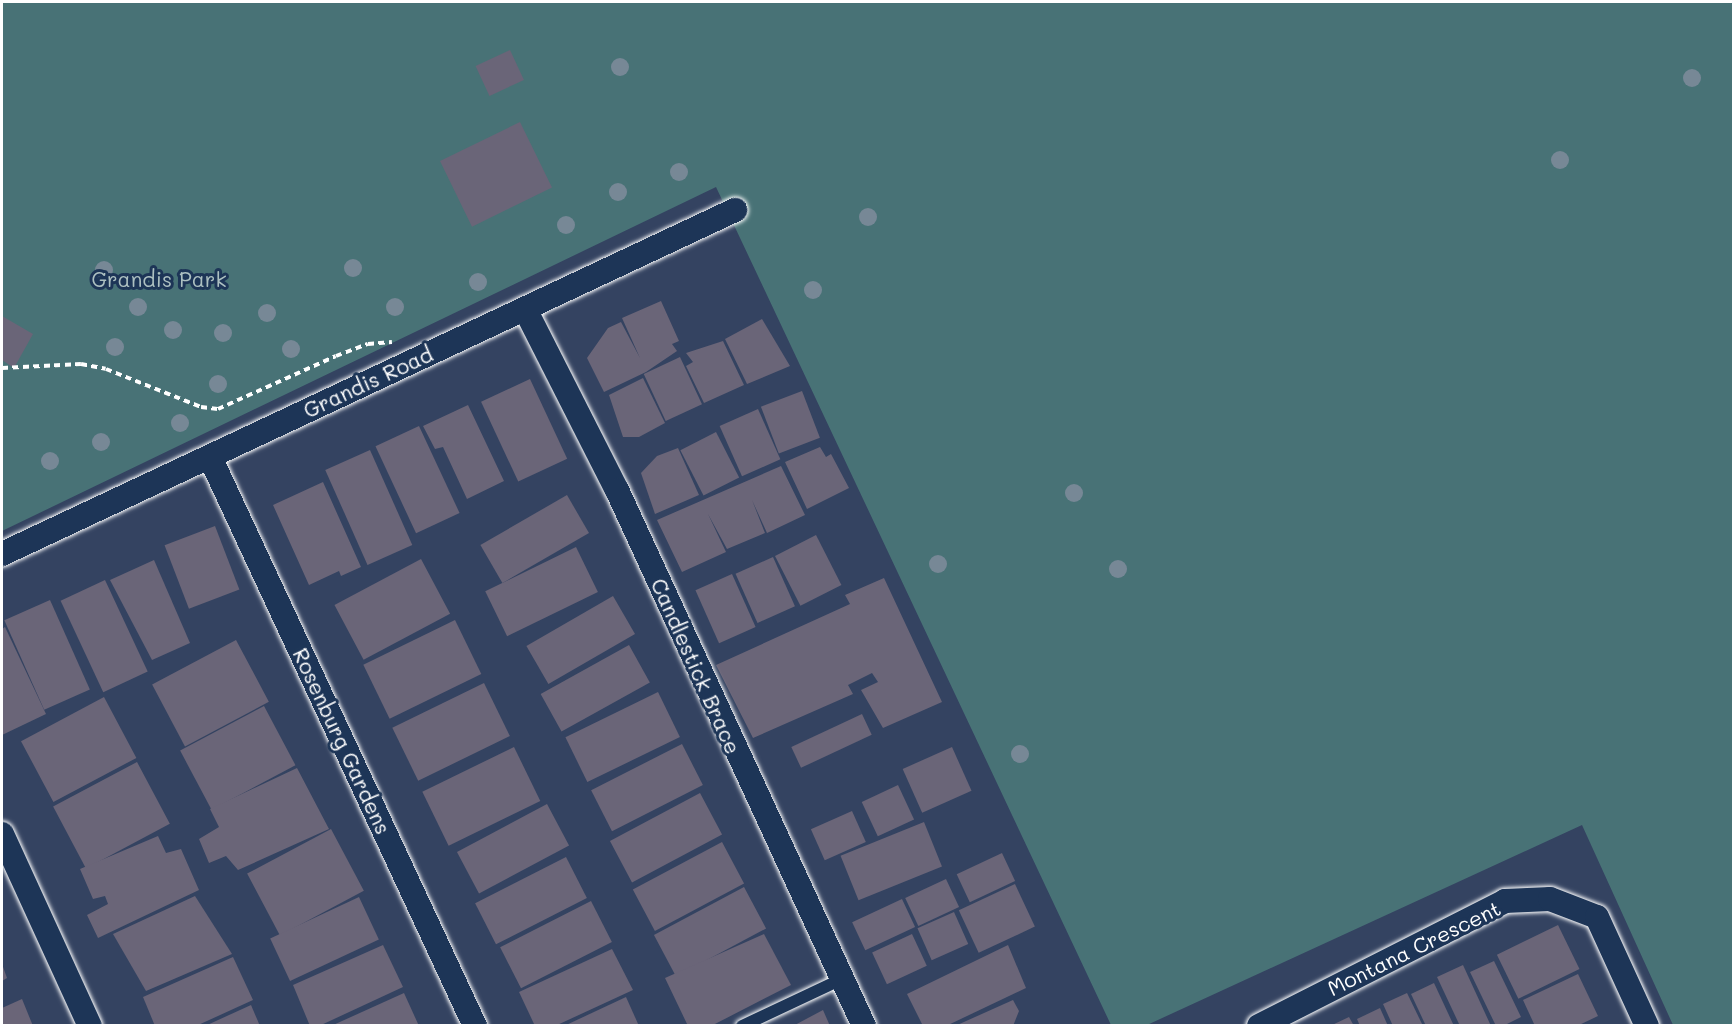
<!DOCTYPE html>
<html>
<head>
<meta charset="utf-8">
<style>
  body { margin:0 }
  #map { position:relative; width:1735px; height:1027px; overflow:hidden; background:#344361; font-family:Mali,sans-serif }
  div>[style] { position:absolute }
  .green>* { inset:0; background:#487276 }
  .building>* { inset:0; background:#6a6578; transform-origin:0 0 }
  .path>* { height:4px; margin-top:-2px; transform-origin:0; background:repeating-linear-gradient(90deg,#fff 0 6px,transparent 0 10.5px) }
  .roads { filter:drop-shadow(0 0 2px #fff) drop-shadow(0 0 2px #fff) }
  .lane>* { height:12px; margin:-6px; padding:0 6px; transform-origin:6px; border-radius:6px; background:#1d3557 }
  .street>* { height:24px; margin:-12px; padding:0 12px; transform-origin:12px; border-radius:12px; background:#1d3557 }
  .trees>* { width:18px; height:18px; margin:-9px; border-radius:50%; background:#778896 }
  span { translate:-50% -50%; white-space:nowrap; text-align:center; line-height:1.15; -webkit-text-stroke:6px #1d3557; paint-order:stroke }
  .park-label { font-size:21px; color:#adc0c1 }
  .street-label { font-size:21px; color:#fff }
  .frame { position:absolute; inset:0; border:3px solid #fff; pointer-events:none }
</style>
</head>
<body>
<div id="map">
  <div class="green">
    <div style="clip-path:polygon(2px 2px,1733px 2px,1733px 1025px,1673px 1025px,1582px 825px,1147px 1025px,1111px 1025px,716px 187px,2px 531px)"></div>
  </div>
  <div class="building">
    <div style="left:510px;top:50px;width:33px;height:38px;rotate:65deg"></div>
    <div style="left:520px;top:122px;width:73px;height:89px;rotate:64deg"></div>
    <div style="clip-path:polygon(661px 301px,679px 341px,672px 344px,677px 351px,646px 372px,604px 392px,587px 358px,608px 328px,621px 322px,640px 358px,622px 318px)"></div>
    <div style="clip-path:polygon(2px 316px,33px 334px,14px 368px,2px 360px)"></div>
    <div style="clip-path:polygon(762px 319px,790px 366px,747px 384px,725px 339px)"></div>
    <div style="clip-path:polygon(723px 341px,744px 385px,704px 403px,686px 366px,693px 362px,686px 353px)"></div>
    <div style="left:680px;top:357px;width:52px;height:40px;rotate:65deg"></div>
    <div style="clip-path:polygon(643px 378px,665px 423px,639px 437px,623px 437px,609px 395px)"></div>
    <div style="left:530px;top:379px;width:88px;height:54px;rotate:65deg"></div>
    <div style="left:802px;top:391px;width:50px;height:44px;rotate:69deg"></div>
    <div style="clip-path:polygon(468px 405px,504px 481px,467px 499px,443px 447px,435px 449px,423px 426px)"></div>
    <div style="left:758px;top:409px;width:55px;height:42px;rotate:66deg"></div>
    <div style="left:419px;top:426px;width:96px;height:48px;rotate:65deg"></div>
    <div style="left:716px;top:432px;width:51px;height:40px;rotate:63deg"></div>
    <div style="clip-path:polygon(820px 447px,826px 457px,831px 454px,849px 488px,807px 509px,785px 462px)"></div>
    <div style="clip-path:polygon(678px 448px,699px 495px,655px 514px,641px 473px,657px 456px)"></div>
    <div style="left:370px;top:450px;width:104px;height:49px;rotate:66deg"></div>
    <div style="clip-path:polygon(781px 466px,805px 515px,767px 533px,752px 500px,765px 533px,727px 549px,708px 514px,726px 552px,682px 572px,657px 520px)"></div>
    <div style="clip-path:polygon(323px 482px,361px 567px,341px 576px,339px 571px,309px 585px,273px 505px)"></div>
    <div style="left:567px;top:495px;width:44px;height:100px;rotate:60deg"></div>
    <div style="left:215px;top:526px;width:68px;height:54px;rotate:69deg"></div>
    <div style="left:816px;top:535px;width:56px;height:46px;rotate:63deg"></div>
    <div style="left:576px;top:547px;width:50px;height:101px;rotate:64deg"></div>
    <div style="left:773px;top:557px;width:54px;height:41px;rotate:66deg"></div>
    <div style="left:421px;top:559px;width:62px;height:98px;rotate:62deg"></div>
    <div style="clip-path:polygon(154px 560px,190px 643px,152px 660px,110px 580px)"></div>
    <div style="left:732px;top:574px;width:58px;height:40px;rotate:66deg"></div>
    <div style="clip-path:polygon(884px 578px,942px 702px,883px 728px,861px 690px,878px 682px,872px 673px,848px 685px,853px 694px,753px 738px,716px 665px,850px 604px,845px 595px)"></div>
    <div style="left:105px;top:580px;width:101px;height:49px;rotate:65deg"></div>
    <div style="left:613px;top:596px;width:44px;height:100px;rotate:60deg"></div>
    <div style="left:50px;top:600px;width:98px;height:50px;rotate:66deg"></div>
    <div style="left:455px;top:620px;width:60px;height:102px;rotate:64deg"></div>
    <div style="clip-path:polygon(5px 627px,46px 714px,2px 735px,2px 629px)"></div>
    <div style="left:236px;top:640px;width:70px;height:95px;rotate:62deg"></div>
    <div style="left:629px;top:645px;width:43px;height:101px;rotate:61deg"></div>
    <div style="left:484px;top:683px;width:59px;height:102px;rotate:64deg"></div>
    <div style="left:658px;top:692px;width:50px;height:103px;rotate:64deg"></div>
    <div style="left:104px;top:697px;width:69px;height:94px;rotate:62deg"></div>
    <div style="left:264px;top:706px;width:67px;height:95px;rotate:62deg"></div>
    <div style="left:862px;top:714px;width:23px;height:78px;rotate:65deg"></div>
    <div style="left:682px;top:744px;width:46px;height:102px;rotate:63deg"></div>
    <div style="left:514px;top:747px;width:60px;height:102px;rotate:64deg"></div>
    <div style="left:952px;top:747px;width:48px;height:54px;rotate:66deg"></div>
    <div style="left:137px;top:762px;width:70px;height:95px;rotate:62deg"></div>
    <div style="clip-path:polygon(297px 768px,329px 829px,238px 870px,226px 856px,209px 863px,199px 839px,219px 827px,210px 809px)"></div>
    <div style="left:898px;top:785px;width:38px;height:40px;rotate:65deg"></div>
    <div style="left:700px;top:793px;width:47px;height:102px;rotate:62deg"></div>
    <div style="left:547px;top:804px;width:47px;height:102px;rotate:62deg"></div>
    <div style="left:852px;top:811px;width:34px;height:45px;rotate:66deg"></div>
    <div style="left:924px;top:822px;width:48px;height:90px;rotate:68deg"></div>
    <div style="left:331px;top:829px;width:70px;height:95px;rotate:62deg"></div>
    <div style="clip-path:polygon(158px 836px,166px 853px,181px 849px,199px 890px,98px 938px,87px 915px,108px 904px,105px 896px,93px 899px,80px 869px)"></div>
    <div style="left:722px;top:842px;width:47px;height:101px;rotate:62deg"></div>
    <div style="left:1002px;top:853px;width:31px;height:50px;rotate:65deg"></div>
    <div style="left:566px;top:857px;width:46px;height:102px;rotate:63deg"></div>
    <div style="left:946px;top:879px;width:31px;height:45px;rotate:65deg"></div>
    <div style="left:1015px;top:884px;width:47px;height:62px;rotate:65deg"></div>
    <div style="left:744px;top:887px;width:47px;height:102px;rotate:62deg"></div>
    <div style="clip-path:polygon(195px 896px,232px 954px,146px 991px,113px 934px)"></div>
    <div style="left:359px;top:897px;width:47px;height:98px;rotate:65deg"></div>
    <div style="left:902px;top:899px;width:31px;height:55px;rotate:65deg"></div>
    <div style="left:591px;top:901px;width:46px;height:102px;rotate:63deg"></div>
    <div style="left:954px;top:912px;width:35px;height:40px;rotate:66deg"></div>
    <div style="left:1558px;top:925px;width:49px;height:68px;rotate:64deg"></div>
    <div style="clip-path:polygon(764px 934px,791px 985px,711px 1026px,688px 1026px,665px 978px)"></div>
    <div style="left:912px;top:934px;width:35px;height:44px;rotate:65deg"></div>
    <div style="clip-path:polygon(383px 945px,403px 987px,319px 1026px,310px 1026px,293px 985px)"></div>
    <div style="clip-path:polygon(1008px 945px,1026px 988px,946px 1026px,923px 1026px,907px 994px)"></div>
    <div style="clip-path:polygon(612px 949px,633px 990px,555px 1026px,535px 1026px,519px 992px)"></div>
    <div style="clip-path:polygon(233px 957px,253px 1000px,196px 1026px,155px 1026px,143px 997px)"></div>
    <div style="clip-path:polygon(1494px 961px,1521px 1017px,1503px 1026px,1496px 1026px,1470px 972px)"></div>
    <div style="clip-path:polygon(2px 964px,7px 978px,2px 981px)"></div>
    <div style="clip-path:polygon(1463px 965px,1491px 1026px,1460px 1026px,1437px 977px)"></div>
    <div style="clip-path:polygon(1578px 974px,1598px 1016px,1577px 1026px,1535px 1026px,1523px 1000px)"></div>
    <div style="clip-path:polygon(1434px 983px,1454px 1026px,1426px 1026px,1411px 994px)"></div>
    <div style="clip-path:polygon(404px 993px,419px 1026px,331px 1026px)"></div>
    <div style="clip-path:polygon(1407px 993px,1423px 1026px,1393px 1026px,1383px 1004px)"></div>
    <div style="clip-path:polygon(626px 997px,639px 1026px,564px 1026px)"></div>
    <div style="clip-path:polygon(22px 999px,33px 1026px,2px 1026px,2px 1008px)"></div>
    <div style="clip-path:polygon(1013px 1000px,1019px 1011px,1013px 1026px,955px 1026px)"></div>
    <div style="clip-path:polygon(251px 1005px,260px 1026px,205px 1026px)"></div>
    <div style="clip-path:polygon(1380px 1008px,1388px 1026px,1360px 1026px,1357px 1019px)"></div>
    <div style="clip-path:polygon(823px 1010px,830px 1026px,793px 1026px)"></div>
    <div style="clip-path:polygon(1349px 1017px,1354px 1026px,1330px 1026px)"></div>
  </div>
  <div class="path">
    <div style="left:2px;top:368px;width:79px;rotate:-2.9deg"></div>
    <div style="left:81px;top:364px;width:25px;rotate:11deg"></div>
    <div style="left:106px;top:369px;width:102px;rotate:21.8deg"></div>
    <div style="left:201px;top:407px;width:17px;rotate:7deg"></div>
    <div style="left:218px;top:409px;width:129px;rotate:-24.2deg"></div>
    <div style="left:336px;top:356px;width:34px;rotate:-21deg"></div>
    <div style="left:368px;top:344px;width:24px;rotate:-5deg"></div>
  </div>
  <div class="roads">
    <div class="lane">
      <div style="left:742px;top:1026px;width:110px;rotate:-25.2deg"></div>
    </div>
    <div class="street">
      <div style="left:525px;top:309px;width:203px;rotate:63.1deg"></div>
      <div style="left:617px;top:490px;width:590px;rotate:65.26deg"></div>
      <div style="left:210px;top:457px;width:628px;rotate:65.03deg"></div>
      <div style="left:2px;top:554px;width:810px;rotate:-25.14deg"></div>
      <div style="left:2px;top:834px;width:211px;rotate:65.4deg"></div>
      <div style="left:1259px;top:1026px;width:276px;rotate:-26.9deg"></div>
      <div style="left:1505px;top:901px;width:45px;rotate:-2.5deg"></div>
      <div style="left:1550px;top:899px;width:50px;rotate:21deg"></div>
      <div style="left:1597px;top:917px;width:120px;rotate:65.4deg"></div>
    </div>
  </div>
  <div class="trees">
    <div style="left:620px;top:67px"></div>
    <div style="left:1692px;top:78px"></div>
    <div style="left:1560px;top:160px"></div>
    <div style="left:679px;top:172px"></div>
    <div style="left:618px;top:192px"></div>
    <div style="left:868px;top:217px"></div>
    <div style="left:566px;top:225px"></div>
    <div style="left:353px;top:268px"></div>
    <div style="left:104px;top:270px"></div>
    <div style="left:478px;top:282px"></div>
    <div style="left:813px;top:290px"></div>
    <div style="left:138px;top:307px"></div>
    <div style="left:395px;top:307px"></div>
    <div style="left:267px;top:313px"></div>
    <div style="left:173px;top:330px"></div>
    <div style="left:223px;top:333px"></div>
    <div style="left:115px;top:347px"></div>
    <div style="left:291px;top:349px"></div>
    <div style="left:218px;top:384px"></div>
    <div style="left:180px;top:423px"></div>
    <div style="left:101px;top:442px"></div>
    <div style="left:50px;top:461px"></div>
    <div style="left:1074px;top:493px"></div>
    <div style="left:938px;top:564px"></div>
    <div style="left:1118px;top:569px"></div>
    <div style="left:1020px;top:754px"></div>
  </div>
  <div class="park-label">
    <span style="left:159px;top:279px">Grandis Park</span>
  </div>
  <div class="street-label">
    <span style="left:368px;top:382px;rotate:-25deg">Grandis Road</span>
    <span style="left:696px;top:666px;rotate:66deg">Candlestick Brace</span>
    <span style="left:342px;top:741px;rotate:65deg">Rosenburg Gardens</span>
    <span style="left:1414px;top:948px;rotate:-26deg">Montana Crescent</span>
  </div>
  <div class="frame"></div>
</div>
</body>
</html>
